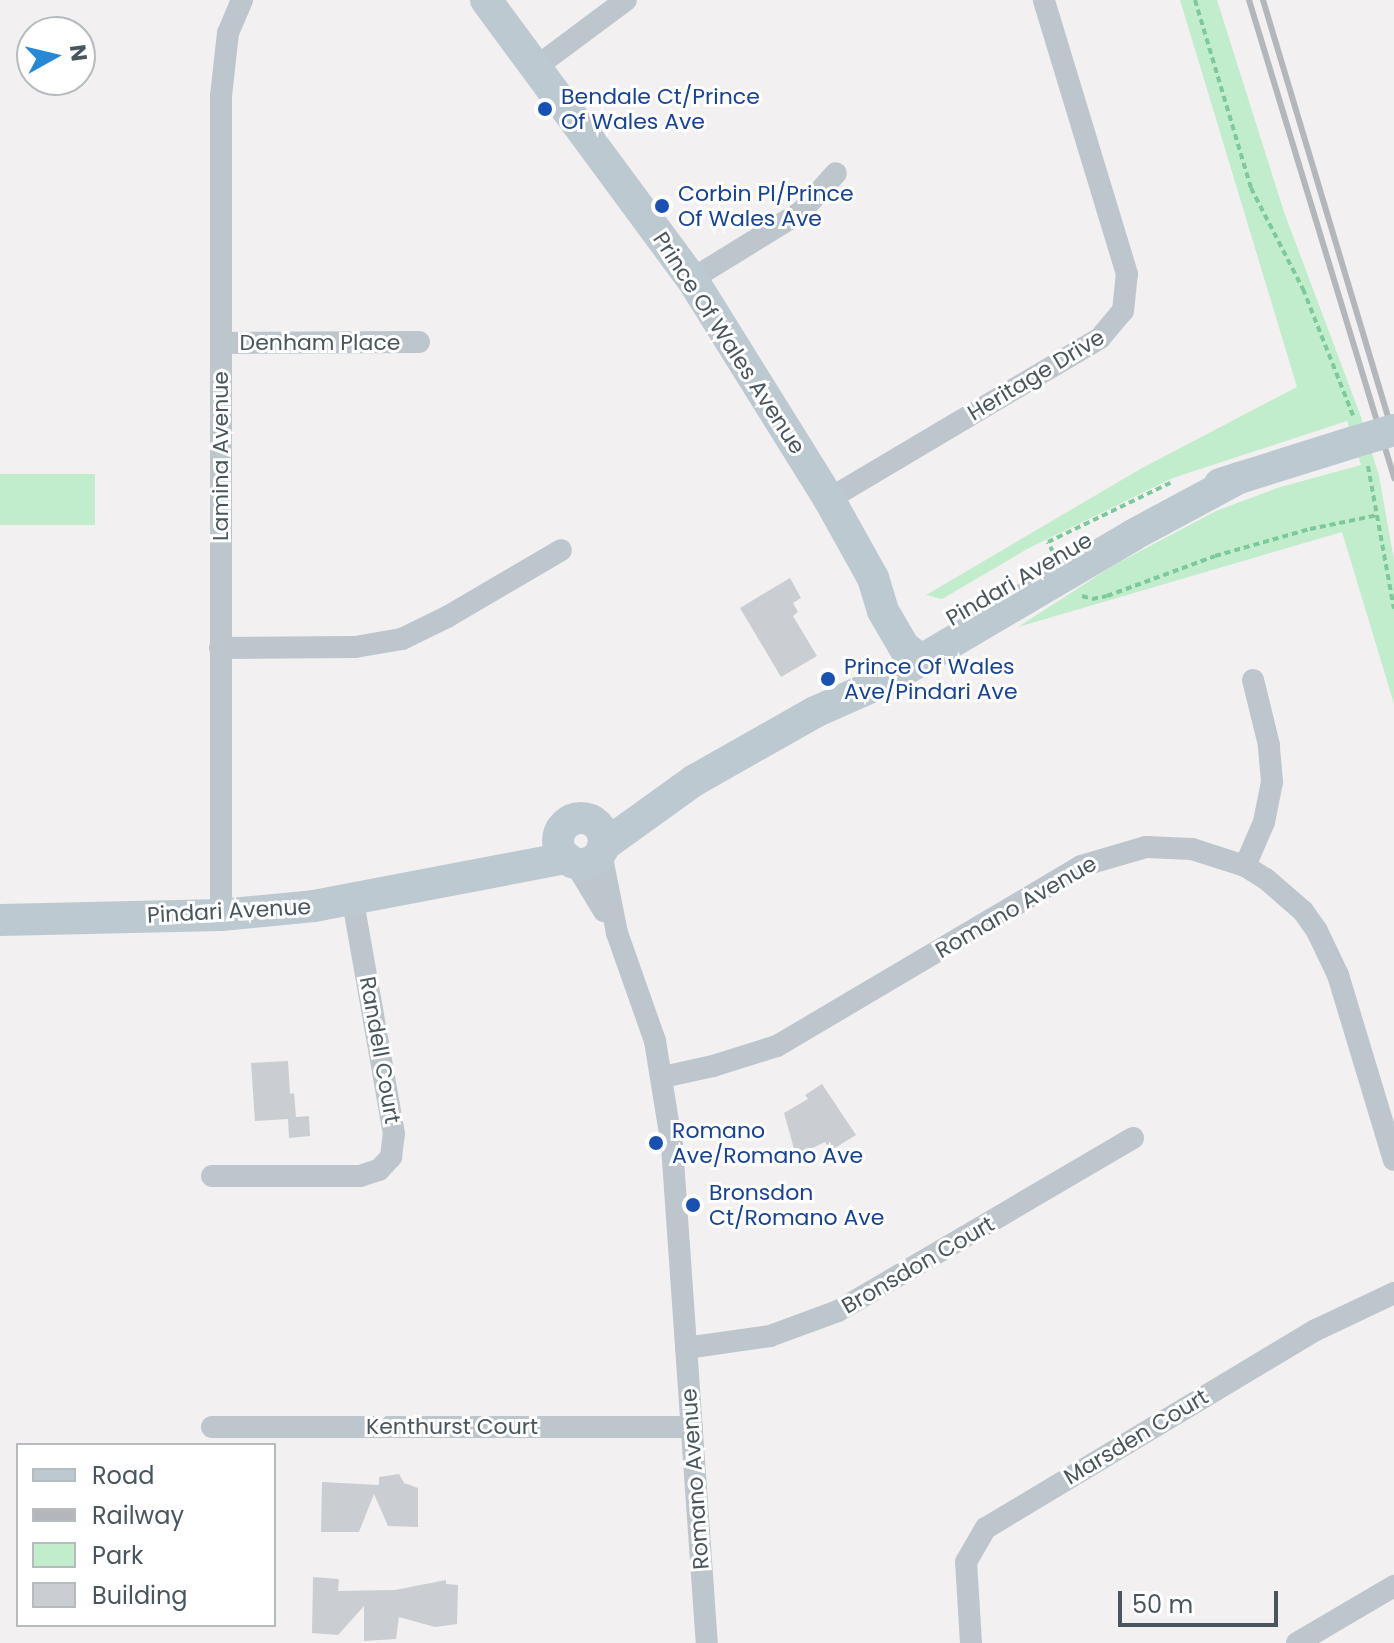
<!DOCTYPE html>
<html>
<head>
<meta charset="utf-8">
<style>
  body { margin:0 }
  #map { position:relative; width:1394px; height:1643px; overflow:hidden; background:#f2f0f1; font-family:Poppins,sans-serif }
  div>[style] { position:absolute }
  .green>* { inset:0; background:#c2edcd; transform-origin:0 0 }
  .building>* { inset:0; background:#caced2 }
  .path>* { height:4px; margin-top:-2px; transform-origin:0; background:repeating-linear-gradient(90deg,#7cc99a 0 6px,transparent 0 10px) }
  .street>* { height:22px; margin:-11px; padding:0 11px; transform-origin:11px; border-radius:11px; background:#bdc6cc }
  .secondary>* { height:32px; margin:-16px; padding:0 16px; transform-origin:16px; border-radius:16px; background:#bdc9d0 }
  .secondary>.ring { margin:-16px; padding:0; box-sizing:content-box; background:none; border:32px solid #bdc9d0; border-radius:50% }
  .rail>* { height:6px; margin:-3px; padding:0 3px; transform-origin:3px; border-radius:3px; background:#b3b6ba }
  .secondary-bridge>* { height:32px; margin:-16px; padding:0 16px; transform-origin:16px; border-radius:16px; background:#bdc9d0 }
  .dots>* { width:22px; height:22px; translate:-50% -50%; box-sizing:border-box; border:4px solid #fff; border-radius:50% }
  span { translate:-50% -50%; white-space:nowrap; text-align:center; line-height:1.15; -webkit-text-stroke:6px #fff; paint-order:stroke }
  .transit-label { font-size:22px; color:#164399 }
  .left { translate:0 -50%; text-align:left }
  .street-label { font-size:22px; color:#49565d }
  .legend { position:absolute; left:16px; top:1443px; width:260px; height:184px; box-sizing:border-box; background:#fff; border:2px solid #b6bbbe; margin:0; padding:10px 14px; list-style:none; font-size:24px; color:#49565d }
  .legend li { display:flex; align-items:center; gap:16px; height:40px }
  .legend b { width:40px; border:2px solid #b6bbbe }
  .north { position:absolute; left:16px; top:16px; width:80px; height:80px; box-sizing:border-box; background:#fff; border:2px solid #b6bbbe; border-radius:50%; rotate:82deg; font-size:22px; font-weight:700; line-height:32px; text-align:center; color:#49565d }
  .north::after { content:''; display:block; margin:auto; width:28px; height:36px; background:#2589d8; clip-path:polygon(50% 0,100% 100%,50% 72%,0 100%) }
  .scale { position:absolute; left:1118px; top:1591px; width:160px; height:36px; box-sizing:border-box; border:4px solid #49565d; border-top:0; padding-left:10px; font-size:24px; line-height:28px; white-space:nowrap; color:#49565d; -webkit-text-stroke:6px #fff; paint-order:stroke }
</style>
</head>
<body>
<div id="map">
  <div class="green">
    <div style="clip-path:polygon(1180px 0,1217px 0,1284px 212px,1360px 414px,1379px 476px,1394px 560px,1394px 704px,1342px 532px,1018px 627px,1114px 565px,1216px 511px,1277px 488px,1361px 465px,1347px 421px,1173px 478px,1029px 548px,942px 599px,926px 595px,1142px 468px,1297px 387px)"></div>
    <div style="left:0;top:474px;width:95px;height:51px"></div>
  </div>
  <div class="building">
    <div style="clip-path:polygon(790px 578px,801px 598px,793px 603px,798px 612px,793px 616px,817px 656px,781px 677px,740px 608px)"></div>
    <div style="clip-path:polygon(288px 1061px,290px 1094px,294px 1093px,296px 1117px,309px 1116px,310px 1136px,289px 1138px,288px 1119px,255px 1121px,251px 1063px)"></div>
    <div style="clip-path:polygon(822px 1084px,856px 1135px,830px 1151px,825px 1142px,796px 1156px,784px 1113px,808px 1099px,805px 1095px)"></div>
    <div style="clip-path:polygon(399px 1474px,404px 1483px,418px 1488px,418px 1527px,388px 1526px,374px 1494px,359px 1532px,321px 1532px,322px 1482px,379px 1485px,379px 1477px)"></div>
    <div style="clip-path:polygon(313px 1577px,339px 1579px,338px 1591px,395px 1590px,446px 1580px,446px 1584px,458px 1585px,457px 1624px,435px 1627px,399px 1617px,396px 1639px,364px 1641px,364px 1606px,338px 1635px,312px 1633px)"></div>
  </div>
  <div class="path">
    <div style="left:1195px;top:0;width:196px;rotate:73.4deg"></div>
    <div style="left:1251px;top:188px;width:114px;rotate:62.8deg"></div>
    <div style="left:1303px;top:289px;width:136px;rotate:68.4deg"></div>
    <div style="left:1368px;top:466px;width:145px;rotate:79.7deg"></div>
    <div style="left:1053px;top:552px;width:11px;rotate:-117deg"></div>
    <div style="left:1048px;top:542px;width:136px;rotate:-25.8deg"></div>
    <div style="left:1082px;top:596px;width:10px;rotate:17deg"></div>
    <div style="left:1092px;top:599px;width:15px;rotate:-11deg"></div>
    <div style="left:1107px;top:596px;width:115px;rotate:-20.3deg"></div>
    <div style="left:1215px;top:556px;width:99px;rotate:-15.9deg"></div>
    <div style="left:1310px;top:529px;width:69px;rotate:-11.6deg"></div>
  </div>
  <div class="street">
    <div style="left:536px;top:67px;width:112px;rotate:-36.7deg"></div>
    <div style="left:692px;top:279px;width:128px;rotate:-31.6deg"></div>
    <div style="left:801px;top:212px;width:52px;rotate:-48.1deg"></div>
    <div style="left:221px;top:343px;width:198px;rotate:-0.3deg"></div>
    <div style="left:829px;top:499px;width:315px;rotate:-30.7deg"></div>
    <div style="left:1100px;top:338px;width:35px;rotate:-50deg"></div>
    <div style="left:1123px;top:311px;width:37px;rotate:-84deg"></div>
    <div style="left:1127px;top:274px;width:286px;rotate:-106.9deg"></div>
    <div style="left:220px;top:648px;width:135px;rotate:-0.4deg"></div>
    <div style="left:355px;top:647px;width:48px;rotate:-9.7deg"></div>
    <div style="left:402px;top:639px;width:50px;rotate:-26.1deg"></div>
    <div style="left:447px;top:617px;width:132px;rotate:-30.4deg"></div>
    <div style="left:601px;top:853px;width:82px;rotate:78.7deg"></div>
    <div style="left:617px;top:933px;width:114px;rotate:70.6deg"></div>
    <div style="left:655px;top:1041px;width:106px;rotate:80.8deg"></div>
    <div style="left:672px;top:1146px;width:498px;rotate:86deg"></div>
    <div style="left:575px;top:863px;width:56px;rotate:58.9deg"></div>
    <div style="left:1245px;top:866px;width:48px;rotate:-66.6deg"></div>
    <div style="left:1264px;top:822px;width:41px;rotate:-78.7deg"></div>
    <div style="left:1272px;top:782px;width:37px;rotate:-95deg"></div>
    <div style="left:1269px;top:745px;width:67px;rotate:-103.8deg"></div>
    <div style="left:221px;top:915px;width:819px;rotate:-90deg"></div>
    <div style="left:221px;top:96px;width:63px;rotate:-83.7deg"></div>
    <div style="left:228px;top:33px;width:36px;rotate:-67deg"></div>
    <div style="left:663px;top:1077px;width:51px;rotate:-12.4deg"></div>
    <div style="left:713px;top:1066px;width:67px;rotate:-17.4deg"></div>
    <div style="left:777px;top:1046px;width:353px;rotate:-30.6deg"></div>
    <div style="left:1081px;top:866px;width:68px;rotate:-16.3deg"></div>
    <div style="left:1146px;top:847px;width:46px;rotate:2.5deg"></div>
    <div style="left:1192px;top:849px;width:56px;rotate:17.8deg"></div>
    <div style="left:1245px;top:866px;width:25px;rotate:32deg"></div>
    <div style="left:1266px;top:879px;width:49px;rotate:40.9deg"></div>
    <div style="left:1303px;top:911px;width:24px;rotate:55deg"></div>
    <div style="left:1317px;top:931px;width:49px;rotate:64.5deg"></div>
    <div style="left:1338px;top:975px;width:193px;rotate:73.2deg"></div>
    <div style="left:212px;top:1176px;width:148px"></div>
    <div style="left:360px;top:1176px;width:20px;rotate:-18deg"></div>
    <div style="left:379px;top:1170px;width:18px;rotate:-47deg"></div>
    <div style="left:391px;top:1157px;width:23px;rotate:-83deg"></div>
    <div style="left:394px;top:1134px;width:236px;rotate:-100deg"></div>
    <div style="left:686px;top:1348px;width:85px;rotate:-8.1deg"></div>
    <div style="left:770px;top:1336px;width:72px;rotate:-20.2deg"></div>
    <div style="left:838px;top:1311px;width:342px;rotate:-30.4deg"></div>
    <div style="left:212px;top:1427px;width:480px"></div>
    <div style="left:971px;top:1643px;width:81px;rotate:-93.5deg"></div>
    <div style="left:966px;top:1562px;width:39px;rotate:-60deg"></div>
    <div style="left:986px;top:1528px;width:385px;rotate:-31deg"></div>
    <div style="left:1316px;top:1330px;width:86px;rotate:-25.4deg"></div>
    <div style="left:1297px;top:1643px;width:113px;rotate:-30.4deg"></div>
  </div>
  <div class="secondary">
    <div style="left:486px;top:0;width:347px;rotate:53.6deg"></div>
    <div style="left:692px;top:279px;width:259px;rotate:58.1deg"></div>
    <div style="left:829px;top:499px;width:90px;rotate:60.9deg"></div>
    <div style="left:873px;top:578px;width:34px;rotate:73deg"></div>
    <div style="left:883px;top:611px;width:42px;rotate:59.7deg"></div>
    <div style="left:904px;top:647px;width:21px;rotate:37deg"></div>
    <div style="left:1220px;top:484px;width:140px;rotate:-17.4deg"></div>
    <div class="ring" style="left:558px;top:818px;width:14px;height:14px"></div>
    <div style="left:603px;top:846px;width:113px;rotate:-35.7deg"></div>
    <div style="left:695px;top:780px;width:138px;rotate:-29.5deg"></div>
    <div style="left:815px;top:712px;width:81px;rotate:-24deg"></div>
    <div style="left:889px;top:679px;width:283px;rotate:-30.5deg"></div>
    <div style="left:1133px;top:535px;width:120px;rotate:-28.3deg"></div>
    <div style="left:0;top:920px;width:221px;rotate:-1.3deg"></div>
    <div style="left:221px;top:915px;width:93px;rotate:-5.5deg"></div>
    <div style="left:314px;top:906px;width:257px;rotate:-10.8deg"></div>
  </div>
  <div class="rail">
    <div style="left:1249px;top:0;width:500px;rotate:73.1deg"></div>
    <div style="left:1263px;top:0;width:455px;rotate:73.3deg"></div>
  </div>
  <div class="secondary-bridge">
    <div style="left:1354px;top:442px;width:42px;rotate:-16.7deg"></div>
  </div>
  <div class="dots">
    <div style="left:545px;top:109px;background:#1a4fb4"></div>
    <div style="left:662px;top:206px;background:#1a4fb4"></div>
    <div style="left:828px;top:679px;background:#1a4fb4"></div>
    <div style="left:656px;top:1143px;background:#1a4fb4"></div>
    <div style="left:693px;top:1205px;background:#1a4fb4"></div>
  </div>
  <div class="transit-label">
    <span class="left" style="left:561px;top:109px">Bendale Ct/Prince<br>Of Wales Ave</span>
    <span class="left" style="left:678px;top:206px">Corbin Pl/Prince<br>Of Wales Ave</span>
    <span class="left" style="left:844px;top:679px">Prince Of Wales<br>Ave/Pindari Ave</span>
    <span class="left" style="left:672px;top:1143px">Romano<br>Ave/Romano Ave</span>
    <span class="left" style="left:709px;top:1205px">Bronsdon<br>Ct/Romano Ave</span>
  </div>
  <div class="street-label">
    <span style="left:320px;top:343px">Denham Place</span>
    <span style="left:729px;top:343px;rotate:57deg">Prince Of Wales Avenue</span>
    <span style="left:1036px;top:375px;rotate:-31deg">Heritage Drive</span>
    <span style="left:221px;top:456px;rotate:-90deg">Lamina Avenue</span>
    <span style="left:1019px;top:579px;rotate:-30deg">Pindari Avenue</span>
    <span style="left:1016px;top:907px;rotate:-30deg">Romano Avenue</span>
    <span style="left:229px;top:911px;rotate:-3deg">Pindari Avenue</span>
    <span style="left:380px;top:1050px;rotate:80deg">Randell Court</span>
    <span style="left:918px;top:1265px;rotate:-30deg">Bronsdon Court</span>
    <span style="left:452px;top:1427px">Kenthurst Court</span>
    <span style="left:1136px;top:1437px;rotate:-31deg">Marsden Court</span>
    <span style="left:695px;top:1479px;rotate:-94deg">Romano Avenue</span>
  </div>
  <ul class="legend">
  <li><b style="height:10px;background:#bdc9d0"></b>Road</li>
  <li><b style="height:10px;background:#b3b6ba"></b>Railway</li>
  <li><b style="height:22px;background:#c2edcd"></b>Park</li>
  <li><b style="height:22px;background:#caced2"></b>Building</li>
  </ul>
  <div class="north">N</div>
  <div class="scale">50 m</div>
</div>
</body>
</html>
